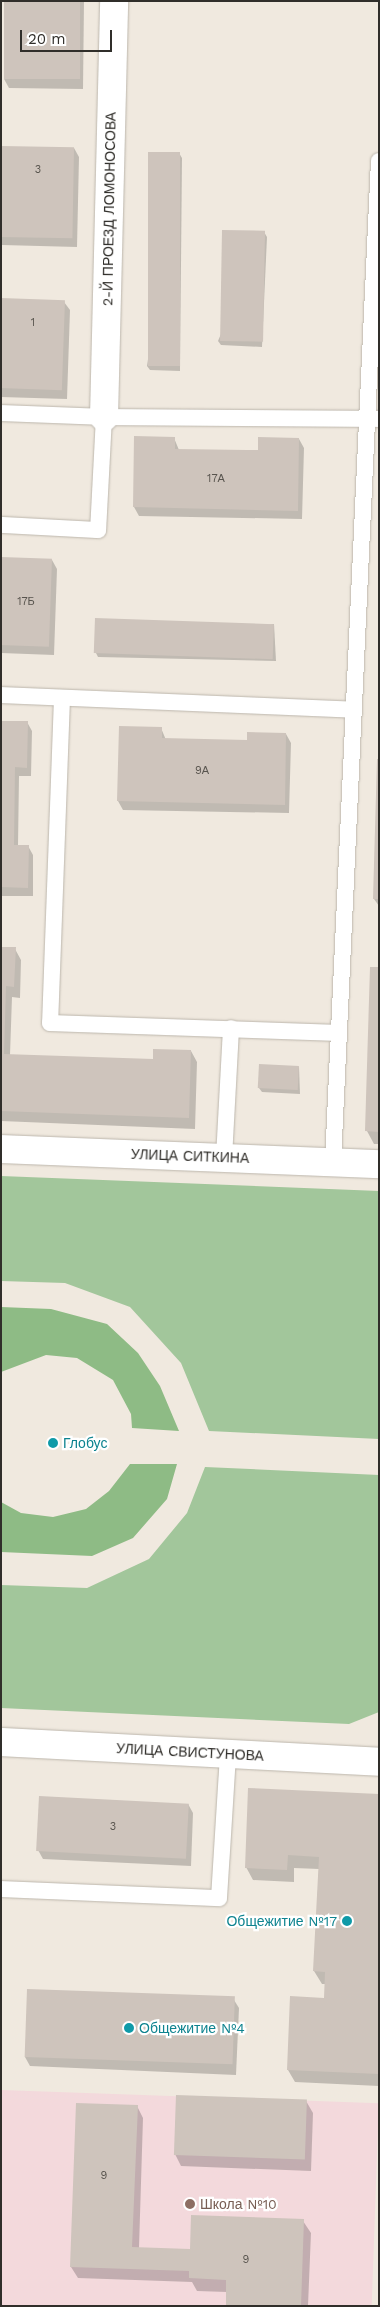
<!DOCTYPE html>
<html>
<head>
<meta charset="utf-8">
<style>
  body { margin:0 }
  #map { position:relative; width:380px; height:2307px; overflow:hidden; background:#f0e9df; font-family:"Work Sans",sans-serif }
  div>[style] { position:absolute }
  .education>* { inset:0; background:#f3d9dc; transform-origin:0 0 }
  .green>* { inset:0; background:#a2c69b }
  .forest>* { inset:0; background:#8ebb85 }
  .shadow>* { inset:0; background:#0003 }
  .building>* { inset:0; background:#cec4bc; transform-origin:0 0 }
  .roads { filter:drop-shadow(0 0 1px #bcb6ac) drop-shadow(0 0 1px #bcb6ac) }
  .service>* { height:16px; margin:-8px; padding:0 8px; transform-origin:8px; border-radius:8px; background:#fff }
  .minor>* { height:28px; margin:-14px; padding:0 14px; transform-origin:14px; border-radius:14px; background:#fff }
  .dots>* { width:14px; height:14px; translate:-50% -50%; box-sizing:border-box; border:2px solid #fff; border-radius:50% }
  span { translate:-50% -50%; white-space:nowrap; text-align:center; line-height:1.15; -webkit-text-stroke:4.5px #fff; paint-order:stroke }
  .number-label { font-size:11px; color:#58544e }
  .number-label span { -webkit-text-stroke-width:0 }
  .street-label { font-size:14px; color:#302e2a }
  .culture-label { font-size:14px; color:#0d838f }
  .left { translate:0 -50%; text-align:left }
  .right { translate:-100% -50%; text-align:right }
  .education-label { font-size:14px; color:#785e54 }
  .frame { position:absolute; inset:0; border:2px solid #302e2a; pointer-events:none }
  .scale { position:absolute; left:20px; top:30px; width:92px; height:22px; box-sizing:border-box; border:2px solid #302e2a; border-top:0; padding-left:6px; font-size:15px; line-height:18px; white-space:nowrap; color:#302e2a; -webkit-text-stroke:4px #fff; paint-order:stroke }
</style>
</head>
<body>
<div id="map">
  <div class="education">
    <div style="left:1px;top:2090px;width:378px;height:216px;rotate:2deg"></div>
  </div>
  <div class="green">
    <div style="clip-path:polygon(1px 1176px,379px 1191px,379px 1439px,209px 1431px,181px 1363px,130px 1307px,65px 1283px,1px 1281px)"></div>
    <div style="clip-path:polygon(205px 1467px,379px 1475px,379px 1712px,349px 1724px,1px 1708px,1px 1585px,87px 1588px,149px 1559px,187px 1513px)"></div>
  </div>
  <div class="forest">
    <div style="clip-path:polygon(1px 1307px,51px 1309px,107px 1324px,138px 1353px,160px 1386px,179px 1431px,132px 1428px,131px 1414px,113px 1380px,77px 1358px,46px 1355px,1px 1372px)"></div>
    <div style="clip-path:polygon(130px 1464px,177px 1464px,167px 1499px,133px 1538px,92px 1556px,1px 1552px,1px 1502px,21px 1513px,53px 1517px,86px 1509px,109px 1491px)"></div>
  </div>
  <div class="shadow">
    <div style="clip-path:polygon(6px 1px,84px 1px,83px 89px,9px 88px,4px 79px)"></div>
    <div style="clip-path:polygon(1px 147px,74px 148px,79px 157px,77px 247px,2px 245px)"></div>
    <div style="clip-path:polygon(179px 153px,182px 158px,180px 371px,150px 370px,147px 366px)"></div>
    <div style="clip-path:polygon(264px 232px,267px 237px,262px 347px,221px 345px,218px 341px)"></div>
    <div style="clip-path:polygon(1px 299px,64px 302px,70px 310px,67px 399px,1px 397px)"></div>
    <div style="clip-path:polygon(135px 437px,174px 438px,179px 450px,259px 451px,299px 439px,304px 448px,302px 519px,139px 516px,134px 507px)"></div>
    <div style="clip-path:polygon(1px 559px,52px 560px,57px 569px,54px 655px,1px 653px)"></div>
    <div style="clip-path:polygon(274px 624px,276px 661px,98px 657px,96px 653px)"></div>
    <div style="clip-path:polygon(1px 722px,27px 722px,32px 731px,31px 776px,19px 776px,18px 846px,28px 846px,33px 855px,33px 896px,1px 896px)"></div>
    <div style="clip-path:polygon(161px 728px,166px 740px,248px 742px,286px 734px,291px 743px,289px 813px,123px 810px,118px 801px)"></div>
    <div style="clip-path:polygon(379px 752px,379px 906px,374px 899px)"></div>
    <div style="clip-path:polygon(1px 948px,15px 949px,21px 960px,20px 998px,12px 997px,10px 1055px,154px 1061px,191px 1051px,197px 1062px,195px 1129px,1px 1121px)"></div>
    <div style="clip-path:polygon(379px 969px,379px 1144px,374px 1144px,367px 1131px)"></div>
    <div style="clip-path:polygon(299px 1067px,300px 1094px,262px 1092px,259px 1088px)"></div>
    <div style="clip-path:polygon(379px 1795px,379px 2086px,295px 2082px,288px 2070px,325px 1999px,326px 1984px,322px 1984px,314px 1971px,319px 1869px,294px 1868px,294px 1882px,253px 1880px,246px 1867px)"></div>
    <div style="clip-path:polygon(188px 1804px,193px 1813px,191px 1866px,43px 1859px,38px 1850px)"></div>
    <div style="clip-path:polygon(234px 2000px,239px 2008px,236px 2075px,30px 2066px,25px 2057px)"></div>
    <div style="clip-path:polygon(306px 2101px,313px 2113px,311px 2171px,181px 2166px,175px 2154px)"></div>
    <div style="clip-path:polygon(137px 2106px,143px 2118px,139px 2248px,191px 2250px,303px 2221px,311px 2233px,308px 2306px,227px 2306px,227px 2292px,197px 2291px,192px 2282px,78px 2278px,71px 2267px)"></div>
  </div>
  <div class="building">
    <div style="left:4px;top:1px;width:76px;height:78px"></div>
    <div style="left:1px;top:146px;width:73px;height:91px;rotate:1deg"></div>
    <div style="left:148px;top:152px;width:32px;height:214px"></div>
    <div style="left:222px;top:230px;width:43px;height:111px;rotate:1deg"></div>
    <div style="left:1px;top:298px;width:64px;height:90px;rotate:2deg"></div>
    <div style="clip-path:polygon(134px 436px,175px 437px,175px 449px,247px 450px,258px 450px,258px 437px,299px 438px,298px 511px,133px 507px)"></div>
    <div style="left:1px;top:557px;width:51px;height:88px;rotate:2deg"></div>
    <div style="left:95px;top:618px;width:179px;height:35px;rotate:2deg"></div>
    <div style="clip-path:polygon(1px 721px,28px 721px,27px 768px,15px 767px,14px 845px,29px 845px,28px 888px,1px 887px)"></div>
    <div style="clip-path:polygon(119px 726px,162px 727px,162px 738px,247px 740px,247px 732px,286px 733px,285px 805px,117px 801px)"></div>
    <div style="clip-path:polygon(377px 759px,379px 759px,379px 899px,373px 899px)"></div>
    <div style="clip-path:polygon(1px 947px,16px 947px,14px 987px,6px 986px,4px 1054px,153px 1059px,153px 1049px,191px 1050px,189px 1118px,1px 1111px)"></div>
    <div style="clip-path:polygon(370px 967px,379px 967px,379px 1132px,365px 1131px)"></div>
    <div style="left:259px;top:1064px;width:40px;height:24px;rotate:3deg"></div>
    <div style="clip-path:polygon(248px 1788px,379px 1794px,379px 2074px,287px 2070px,290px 1996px,324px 1998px,325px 1972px,313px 1971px,319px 1857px,288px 1855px,287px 1870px,245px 1868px)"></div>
    <div style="left:39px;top:1796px;width:150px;height:55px;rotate:3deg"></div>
    <div style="left:27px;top:1989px;width:208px;height:68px;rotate:2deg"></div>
    <div style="left:176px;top:2095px;width:131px;height:60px;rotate:2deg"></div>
    <div style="clip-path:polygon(76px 2103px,138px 2105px,132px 2247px,190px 2249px,191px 2215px,304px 2219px,301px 2306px,226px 2306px,226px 2280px,189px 2278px,189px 2271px,70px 2267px)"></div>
  </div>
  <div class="roads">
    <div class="service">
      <div style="left:1px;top:413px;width:103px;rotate:2.2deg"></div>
      <div style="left:104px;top:417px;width:113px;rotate:93deg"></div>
      <div style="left:98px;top:530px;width:97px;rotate:-177deg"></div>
      <div style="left:104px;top:417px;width:275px;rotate:0.4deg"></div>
      <div style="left:1px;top:695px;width:352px;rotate:2.4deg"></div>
      <div style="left:62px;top:698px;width:325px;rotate:92.1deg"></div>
      <div style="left:50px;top:1023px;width:289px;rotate:2deg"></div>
      <div style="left:224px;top:1158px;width:130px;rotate:-86.9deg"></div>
      <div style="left:333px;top:1162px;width:1002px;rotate:-87.37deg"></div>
      <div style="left:1px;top:1889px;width:218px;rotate:2.4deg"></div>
      <div style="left:219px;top:1898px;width:144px;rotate:-86.4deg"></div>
    </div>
    <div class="minor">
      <div style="left:104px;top:417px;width:416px;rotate:-88.6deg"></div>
      <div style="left:1px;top:1149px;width:378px;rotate:2.3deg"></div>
      <div style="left:1px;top:1742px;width:379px;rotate:3deg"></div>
    </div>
  </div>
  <div class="dots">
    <div style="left:53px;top:1443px;background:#0f9aa8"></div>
    <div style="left:347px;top:1921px;background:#0f9aa8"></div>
    <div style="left:129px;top:2028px;background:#0f9aa8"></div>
    <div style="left:190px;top:2204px;background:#8d6e63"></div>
  </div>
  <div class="number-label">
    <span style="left:38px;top:170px">3</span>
    <span style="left:33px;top:323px">1</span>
    <span style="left:216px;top:479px">17А</span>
    <span style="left:26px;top:602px">17Б</span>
    <span style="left:202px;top:771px">9А</span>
    <span style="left:113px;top:1827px">3</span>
    <span style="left:104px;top:2176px">9</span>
    <span style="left:246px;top:2260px">9</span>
  </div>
  <div class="street-label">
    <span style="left:109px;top:209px;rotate:-89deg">2-Й ПРОЕЗД ЛОМОНОСОВА</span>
    <span style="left:190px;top:1156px;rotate:2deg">УЛИЦА СИТКИНА</span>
    <span style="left:190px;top:1752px;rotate:3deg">УЛИЦА СВИСТУНОВА</span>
  </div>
  <div class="culture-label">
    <span class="left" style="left:63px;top:1443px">Глобус</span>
    <span class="right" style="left:337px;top:1921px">Общежитие №17</span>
    <span class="left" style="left:139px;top:2028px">Общежитие №4</span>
  </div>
  <div class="education-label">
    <span class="left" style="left:200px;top:2204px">Школа №10</span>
  </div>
  <div class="frame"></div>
  <div class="scale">20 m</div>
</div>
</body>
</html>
